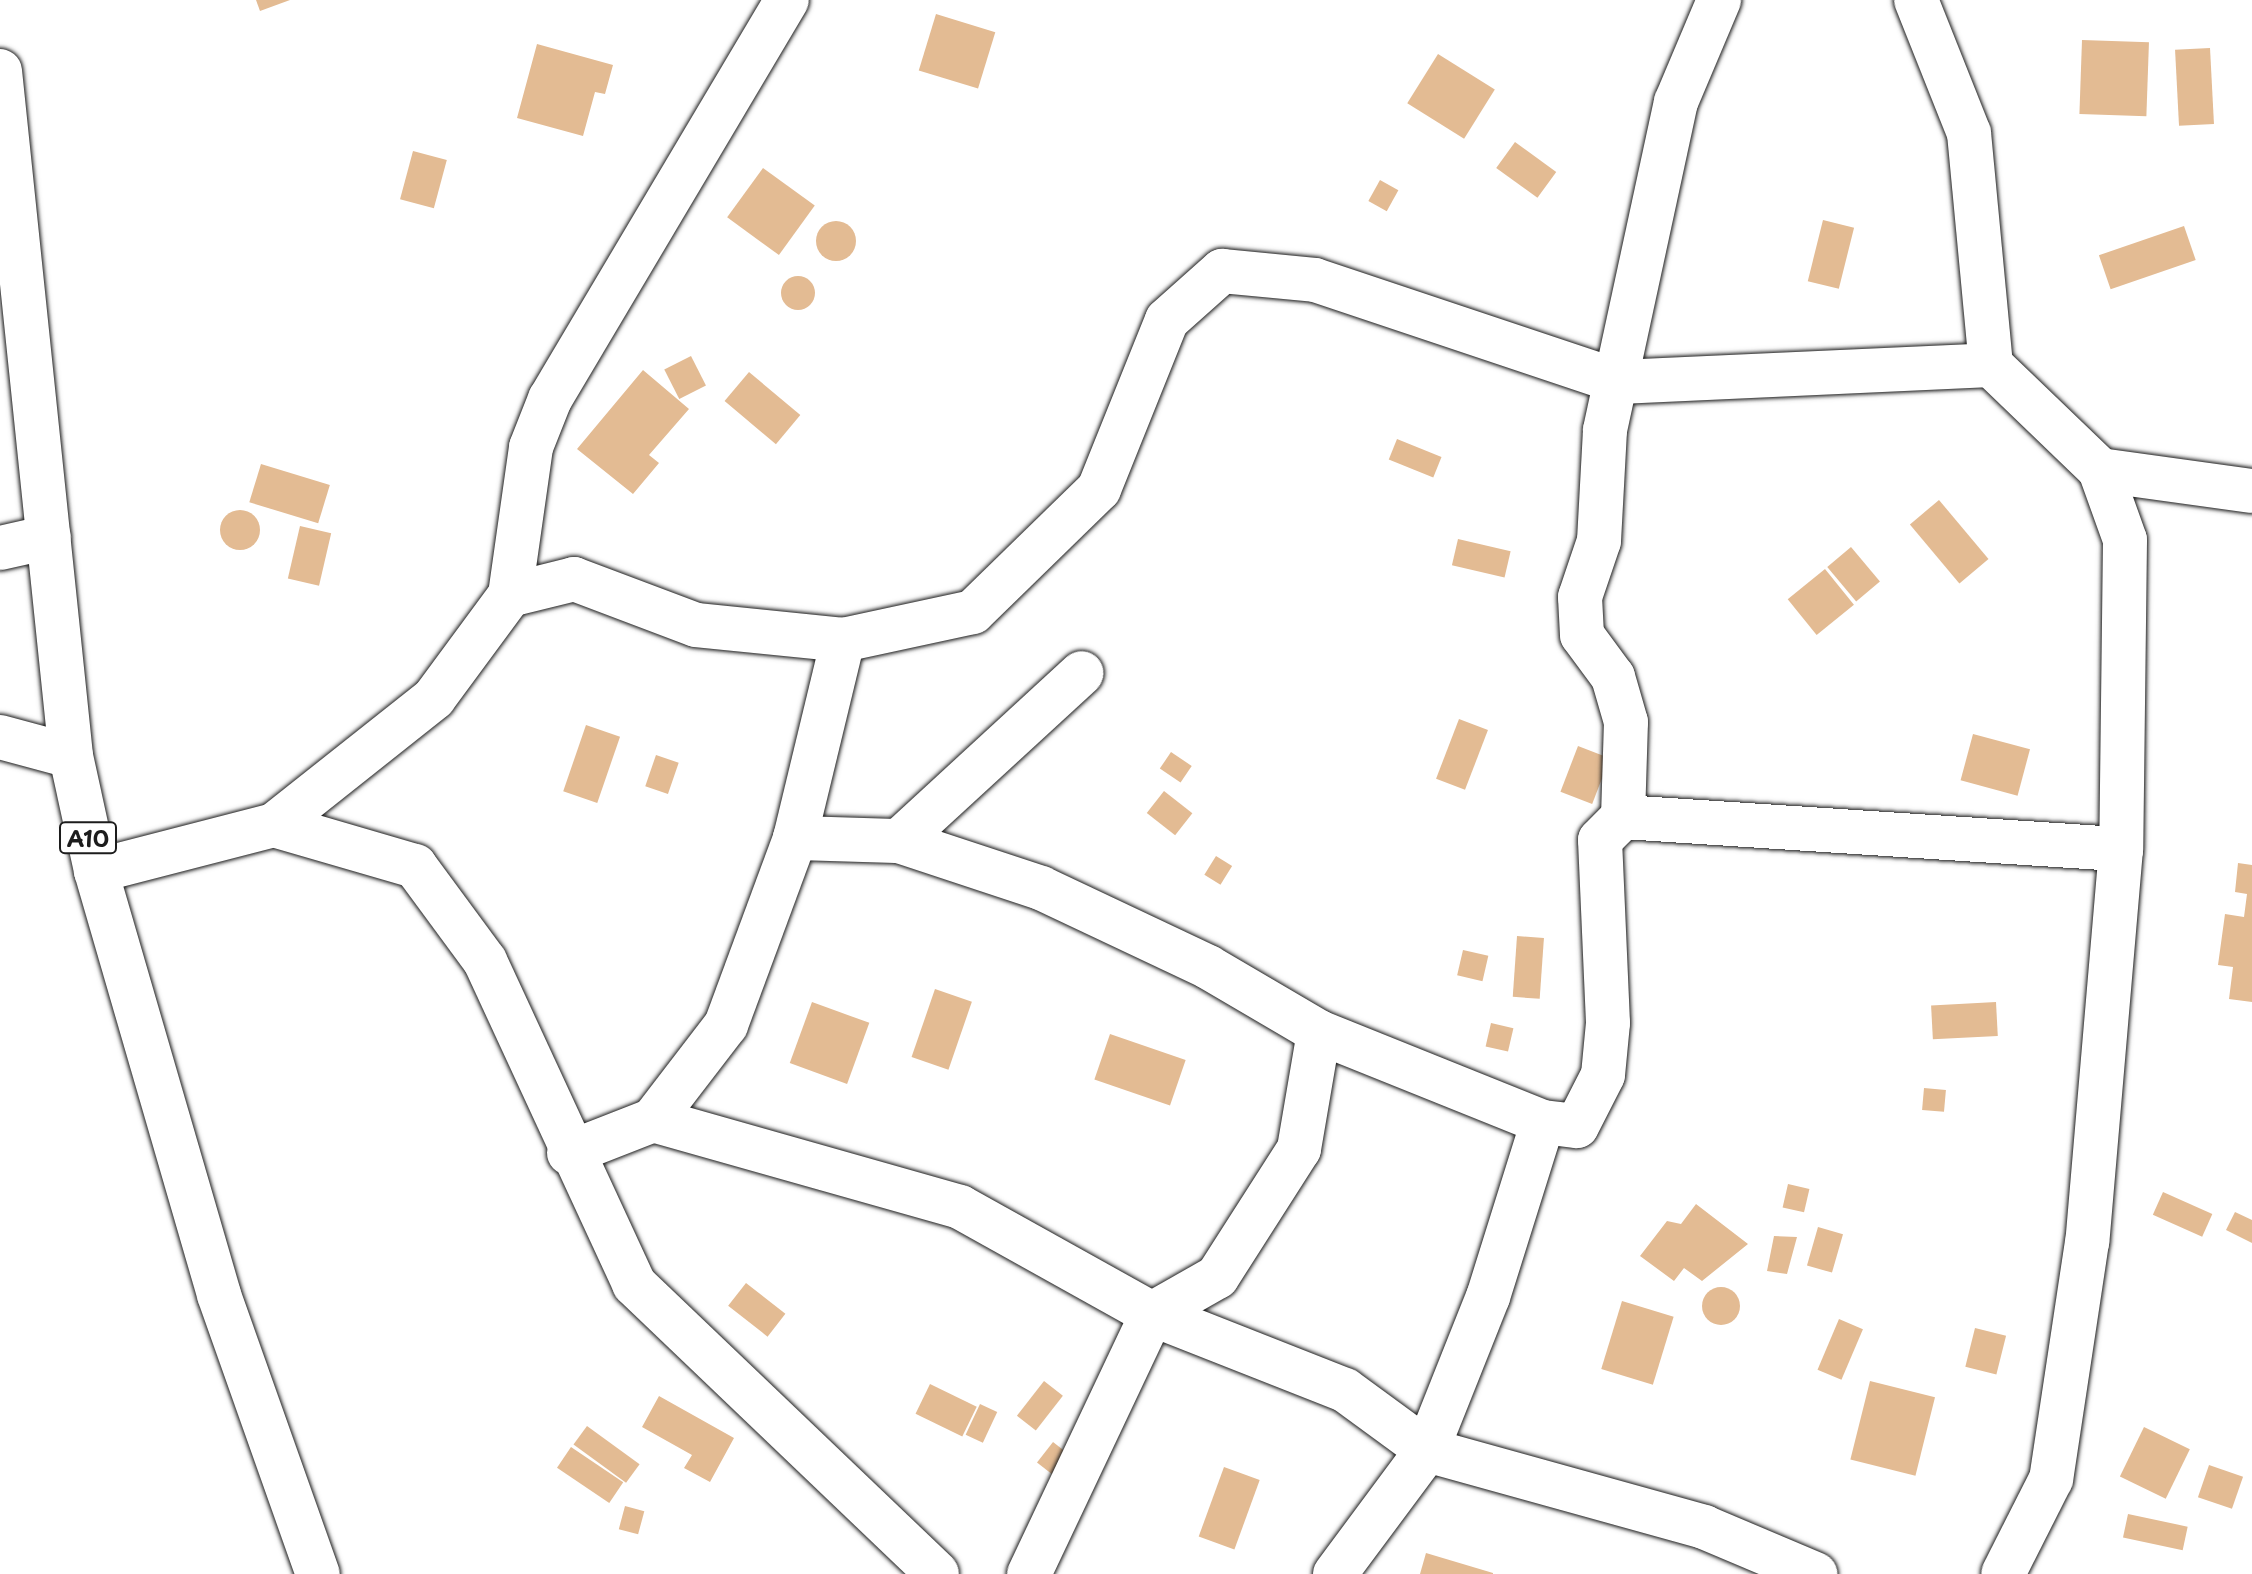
<!DOCTYPE html>
<html>
<head>
<meta charset="utf-8">
<style>
  body { margin:0 }
  #map { position:relative; width:2252px; height:1574px; overflow:hidden; background:#fff; font-family:"Playpen Sans",sans-serif }
  div>[style] { position:absolute }
  .building>* { inset:0; background:#e3bb93; transform-origin:0 0 }
  .round { border-radius:50% }
  .roads { filter:drop-shadow(0 0 2px #1c1c1c) drop-shadow(0 0 2px #1c1c1c) }
  .minor>* { height:44px; margin:-22px; padding:0 22px; transform-origin:22px; border-radius:22px; background:#fff }
  .major>* { height:44px; margin:-22px; padding:0 22px; transform-origin:22px; border-radius:22px; background:#fff }
  span { translate:-50% -50%; white-space:nowrap; text-align:center; line-height:1.15; -webkit-text-stroke:6px #fff; paint-order:stroke }
  .shield-label span { padding:2px 6px; background:#fff; border:2px solid; border-radius:6px; -webkit-text-stroke-width:0 }
  .shield-label { font-size:22px; color:#1c1c1c; font-weight:700 }
</style>
</head>
<body>
<div id="map">
  <div class="building">
    <div style="clip-path:polygon(256px 0,290px 0,260px 11px)"></div>
    <div style="left:936px;top:14px;width:62px;height:59px;rotate:17deg"></div>
    <div style="left:2082px;top:40px;width:67px;height:74px;rotate:2deg"></div>
    <div style="clip-path:polygon(537px 44px,613px 65px,605px 94px,595px 92px,583px 136px,517px 118px)"></div>
    <div style="left:2210px;top:48px;width:76px;height:35px;rotate:87deg"></div>
    <div style="left:1438px;top:54px;width:67px;height:58px;rotate:32deg"></div>
    <div style="left:1515px;top:142px;width:51px;height:32px;rotate:36deg"></div>
    <div style="left:413px;top:151px;width:35px;height:50px;rotate:15deg"></div>
    <div style="left:763px;top:168px;width:64px;height:61px;rotate:36deg"></div>
    <div style="left:1380px;top:180px;width:21px;height:24px;rotate:29deg"></div>
    <div style="left:1823px;top:220px;width:32px;height:63px;rotate:14deg"></div>
    <div class="round" style="left:816px;top:221px;width:40px;height:40px"></div>
    <div style="left:2184px;top:226px;width:36px;height:90px;rotate:71deg"></div>
    <div class="round" style="left:781px;top:276px;width:34px;height:34px"></div>
    <div style="left:691px;top:356px;width:33px;height:30px;rotate:63deg"></div>
    <div style="clip-path:polygon(643px 370px,689px 409px,649px 455px,659px 463px,633px 494px,577px 449px)"></div>
    <div style="left:749px;top:372px;width:67px;height:38px;rotate:40deg"></div>
    <div style="left:1397px;top:439px;width:48px;height:22px;rotate:22deg"></div>
    <div style="left:261px;top:464px;width:72px;height:40px;rotate:17deg"></div>
    <div style="left:1939px;top:500px;width:77px;height:38px;rotate:50deg"></div>
    <div class="round" style="left:220px;top:510px;width:40px;height:40px"></div>
    <div style="left:300px;top:526px;width:32px;height:54px;rotate:13deg"></div>
    <div style="left:1458px;top:539px;width:54px;height:27px;rotate:13deg"></div>
    <div style="left:1851px;top:547px;width:45px;height:31px;rotate:50deg"></div>
    <div style="left:1825px;top:569px;width:46px;height:48px;rotate:51deg"></div>
    <div style="left:1459px;top:719px;width:31px;height:64px;rotate:21deg"></div>
    <div style="left:586px;top:725px;width:36px;height:70px;rotate:19deg"></div>
    <div style="left:1973px;top:734px;width:59px;height:48px;rotate:15deg"></div>
    <div style="left:1578px;top:746px;width:34px;height:49px;rotate:21deg"></div>
    <div style="left:1171px;top:752px;width:25px;height:20px;rotate:34deg"></div>
    <div style="left:656px;top:755px;width:24px;height:33px;rotate:19deg"></div>
    <div style="left:1164px;top:791px;width:36px;height:28px;rotate:38deg"></div>
    <div style="left:1216px;top:856px;width:19px;height:22px;rotate:32deg"></div>
    <div style="clip-path:polygon(2238px 863px,2252px 865px,2252px 1002px,2229px 999px,2233px 967px,2218px 965px,2225px 914px,2244px 917px,2247px 894px,2235px 892px)"></div>
    <div style="left:1517px;top:936px;width:27px;height:61px;rotate:4deg"></div>
    <div style="left:1463px;top:950px;width:26px;height:26px;rotate:13deg"></div>
    <div style="left:935px;top:989px;width:39px;height:72px;rotate:19deg"></div>
    <div style="left:812px;top:1002px;width:61px;height:65px;rotate:20deg"></div>
    <div style="left:1996px;top:1002px;width:34px;height:65px;rotate:87deg"></div>
    <div style="left:1491px;top:1023px;width:23px;height:24px;rotate:13deg"></div>
    <div style="left:1110px;top:1034px;width:80px;height:48px;rotate:19deg"></div>
    <div style="left:1924px;top:1088px;width:22px;height:22px;rotate:5deg"></div>
    <div style="left:1788px;top:1184px;width:22px;height:24px;rotate:13deg"></div>
    <div style="left:2163px;top:1192px;width:54px;height:25px;rotate:24deg"></div>
    <div style="clip-path:polygon(1696px 1204px,1748px 1244px,1702px 1281px,1684px 1268px,1674px 1281px,1640px 1256px,1667px 1221px,1681px 1224px)"></div>
    <div style="clip-path:polygon(2235px 1212px,2252px 1220px,2252px 1243px,2226px 1230px)"></div>
    <div style="left:1818px;top:1227px;width:26px;height:40px;rotate:16deg"></div>
    <div style="clip-path:polygon(1774px 1236px,1797px 1237px,1787px 1274px,1767px 1271px)"></div>
    <div style="left:746px;top:1283px;width:50px;height:29px;rotate:38deg"></div>
    <div class="round" style="left:1702px;top:1287px;width:38px;height:38px"></div>
    <div style="left:1622px;top:1301px;width:54px;height:71px;rotate:17deg"></div>
    <div style="left:1839px;top:1319px;width:26px;height:55px;rotate:23deg"></div>
    <div style="left:1975px;top:1328px;width:32px;height:40px;rotate:14deg"></div>
    <div style="left:1044px;top:1381px;width:24px;height:44px;rotate:38deg"></div>
    <div style="left:1870px;top:1381px;width:67px;height:81px;rotate:14deg"></div>
    <div style="left:930px;top:1384px;width:52px;height:33px;rotate:26deg"></div>
    <div style="clip-path:polygon(659px 1396px,734px 1438px,710px 1482px,684px 1468px,692px 1455px,642px 1427px)"></div>
    <div style="left:980px;top:1404px;width:19px;height:34px;rotate:25deg"></div>
    <div style="left:587px;top:1426px;width:65px;height:23px;rotate:36deg"></div>
    <div style="left:2144px;top:1427px;width:51px;height:55px;rotate:26deg"></div>
    <div style="left:1053px;top:1442px;width:24px;height:26px;rotate:38deg"></div>
    <div style="left:571px;top:1447px;width:63px;height:25px;rotate:34deg"></div>
    <div style="left:2209px;top:1465px;width:36px;height:34px;rotate:19deg"></div>
    <div style="left:1224px;top:1467px;width:38px;height:74px;rotate:20deg"></div>
    <div style="left:625px;top:1506px;width:20px;height:24px;rotate:15deg"></div>
    <div style="left:2128px;top:1514px;width:61px;height:24px;rotate:12deg"></div>
    <div style="clip-path:polygon(1426px 1553px,1493px 1573px,1493px 1574px,1420px 1574px)"></div>
  </div>
  <div class="roads">
    <div class="minor">
      <div style="left:1916px;top:0;width:143px;rotate:68.3deg"></div>
      <div style="left:1969px;top:133px;width:233px;rotate:84.6deg"></div>
      <div style="left:2100px;top:470px;width:153px;rotate:7.9deg"></div>
      <div style="left:0;top:548px;width:50px;rotate:-12.7deg"></div>
      <div style="left:510px;top:595px;width:149px;rotate:-81.9deg"></div>
      <div style="left:531px;top:447px;width:52px;rotate:-68.4deg"></div>
      <div style="left:550px;top:399px;width:464px;rotate:-59.3deg"></div>
      <div style="left:0;top:737px;width:73px;rotate:15deg"></div>
      <div style="left:1623px;top:817px;width:95px;rotate:-88.2deg"></div>
      <div style="left:1626px;top:722px;width:47px;rotate:-106.1deg"></div>
      <div style="left:1613px;top:677px;width:52px;rotate:-126.4deg"></div>
      <div style="left:1582px;top:635px;width:38px;rotate:-93deg"></div>
      <div style="left:1580px;top:597px;width:59px;rotate:-71.3deg"></div>
      <div style="left:1599px;top:541px;width:111px;rotate:-86.9deg"></div>
      <div style="left:1605px;top:430px;width:336px;rotate:-77.8deg"></div>
      <div style="left:1676px;top:102px;width:111px;rotate:-67.1deg"></div>
      <div style="left:274px;top:825px;width:204px;rotate:-38.4deg"></div>
      <div style="left:434px;top:698px;width:128px;rotate:-53.6deg"></div>
      <div style="left:510px;top:595px;width:66px;rotate:-14deg"></div>
      <div style="left:574px;top:579px;width:130px;rotate:20.7deg"></div>
      <div style="left:696px;top:625px;width:148px;rotate:5.8deg"></div>
      <div style="left:843px;top:640px;width:133px;rotate:-12.2deg"></div>
      <div style="left:973px;top:612px;width:176px;rotate:-44.3deg"></div>
      <div style="left:1099px;top:489px;width:182px;rotate:-68.1deg"></div>
      <div style="left:1167px;top:320px;width:74px;rotate:-41.7deg"></div>
      <div style="left:1222px;top:271px;width:93px;rotate:5.5deg"></div>
      <div style="left:1315px;top:280px;width:321px;rotate:18.5deg"></div>
      <div style="left:1619px;top:382px;width:372px;rotate:-2.6deg"></div>
      <div style="left:1991px;top:365px;width:151px;rotate:43.9deg"></div>
      <div style="left:2100px;top:470px;width:74px;rotate:70.3deg"></div>
      <div style="left:2125px;top:540px;width:309px;rotate:90.7deg"></div>
      <div style="left:2121px;top:849px;width:394px;rotate:94.9deg"></div>
      <div style="left:2087px;top:1242px;width:240px;rotate:98.6deg"></div>
      <div style="left:2051px;top:1479px;width:106px;rotate:116.8deg"></div>
      <div style="left:795px;top:838px;width:204px;rotate:-76.4deg"></div>
      <div style="left:899px;top:841px;width:150px;rotate:18.3deg"></div>
      <div style="left:1041px;top:888px;width:185px;rotate:25.3deg"></div>
      <div style="left:1208px;top:967px;width:129px;rotate:30.4deg"></div>
      <div style="left:1319px;top:1032px;width:119px;rotate:99.7deg"></div>
      <div style="left:1299px;top:1149px;width:152px;rotate:122.6deg"></div>
      <div style="left:1217px;top:1277px;width:75px;rotate:150.4deg"></div>
      <div style="left:1152px;top:1314px;width:288px;rotate:115.3deg"></div>
      <div style="left:96px;top:871px;width:184px;rotate:-14.5deg"></div>
      <div style="left:274px;top:825px;width:147px;rotate:16.2deg"></div>
      <div style="left:415px;top:866px;width:118px;rotate:53.6deg"></div>
      <div style="left:485px;top:961px;width:356px;rotate:65.2deg"></div>
      <div style="left:634px;top:1284px;width:419px;rotate:43.7deg"></div>
      <div style="left:1319px;top:1032px;width:241px;rotate:21.9deg"></div>
      <div style="left:653px;top:1120px;width:319px;rotate:15.8deg"></div>
      <div style="left:960px;top:1207px;width:220px;rotate:29.1deg"></div>
      <div style="left:1152px;top:1314px;width:207px;rotate:21.5deg"></div>
      <div style="left:1345px;top:1390px;width:102px;rotate:36.2deg"></div>
      <div style="left:1427px;top:1450px;width:288px;rotate:15.5deg"></div>
      <div style="left:1704px;top:1527px;width:121px;rotate:22.9deg"></div>
      <div style="left:569px;top:1153px;width:90px;rotate:-21.4deg"></div>
      <div style="left:653px;top:1120px;width:120px;rotate:-52.5deg"></div>
      <div style="left:726px;top:1025px;width:199px;rotate:-69.7deg"></div>
      <div style="left:795px;top:838px;width:104px;rotate:1.7deg"></div>
      <div style="left:899px;top:841px;width:248px;rotate:-42.6deg"></div>
      <div style="left:1335px;top:1574px;width:154px;rotate:-53.4deg"></div>
      <div style="left:1427px;top:1450px;width:165px;rotate:-68.3deg"></div>
      <div style="left:1488px;top:1297px;width:183px;rotate:-72.6deg"></div>
      <div style="left:1543px;top:1122px;width:34px;rotate:7deg"></div>
      <div style="left:1577px;top:1126px;width:57px;rotate:-63deg"></div>
      <div style="left:1603px;top:1075px;width:52px;rotate:-84.5deg"></div>
      <div style="left:1608px;top:1023px;width:183px;rotate:-92.5deg"></div>
      <div style="left:1600px;top:840px;width:33px;rotate:-45deg"></div>
      <div style="left:1623px;top:817px;width:499px;rotate:3.7deg"></div>
    </div>
    <div class="major">
      <div style="left:0;top:71px;width:689px;rotate:84.08deg"></div>
      <div style="left:71px;top:756px;width:118px;rotate:77.7deg"></div>
      <div style="left:96px;top:871px;width:441px;rotate:73.8deg"></div>
      <div style="left:219px;top:1295px;width:296px;rotate:70.5deg"></div>
    </div>
  </div>
  <div class="shield-label">
    <span style="left:88px;top:838px">A10</span>
  </div>
</div>
</body>
</html>
